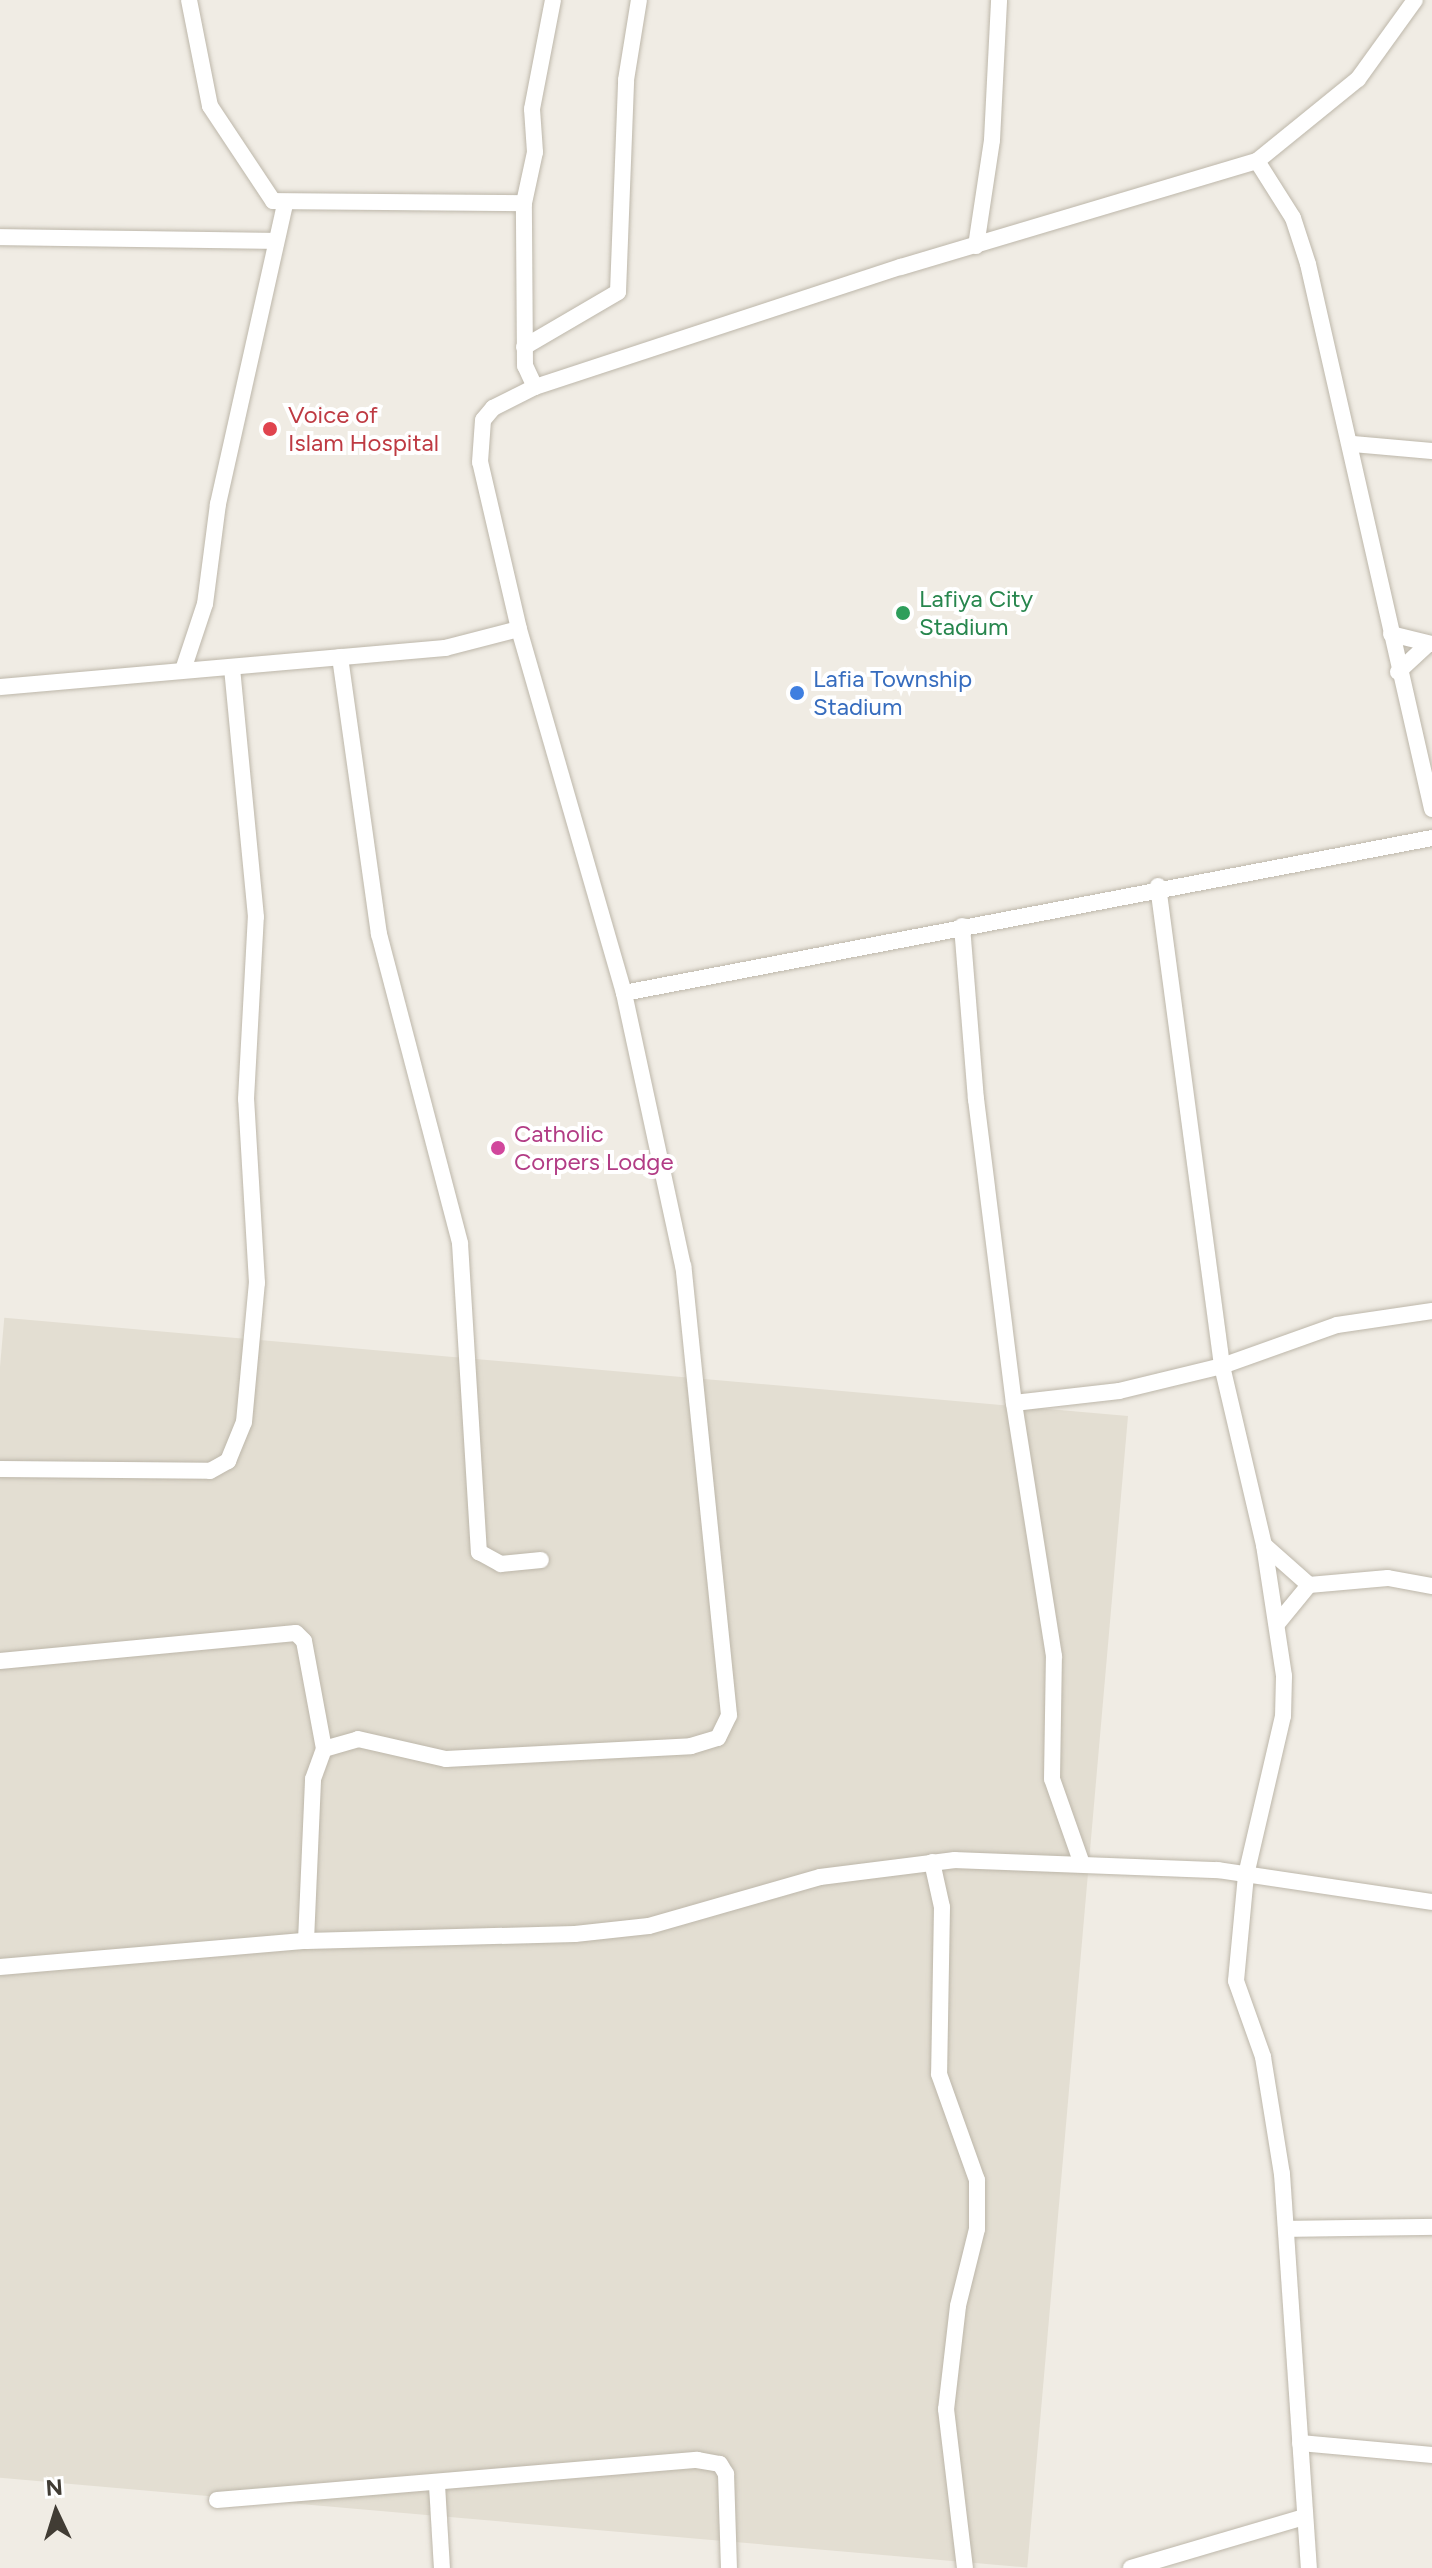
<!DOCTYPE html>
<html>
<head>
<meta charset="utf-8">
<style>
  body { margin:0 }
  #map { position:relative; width:1432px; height:2568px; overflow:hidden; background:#f0ece4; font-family:Figtree,sans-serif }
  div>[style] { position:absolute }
  .residential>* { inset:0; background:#e3ded2; transform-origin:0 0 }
  .roads { filter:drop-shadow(0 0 2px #bdb7aa) drop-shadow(0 0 2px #bdb7aa) }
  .minor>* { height:16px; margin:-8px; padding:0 8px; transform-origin:8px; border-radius:8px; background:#fff }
  .dots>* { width:22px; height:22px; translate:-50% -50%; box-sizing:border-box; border:4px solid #fff; border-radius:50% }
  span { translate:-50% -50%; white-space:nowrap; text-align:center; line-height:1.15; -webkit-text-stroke:8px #fff; paint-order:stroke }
  .health-label { font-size:24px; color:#be3a42 }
  .left { translate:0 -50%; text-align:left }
  .leisure-label { font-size:24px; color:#27864d }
  .shop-label { font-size:24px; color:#366cbe }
  .hotel-label { font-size:24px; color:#b23c85 }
  .north { position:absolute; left:16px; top:2472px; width:80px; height:80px; -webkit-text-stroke:6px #fff; paint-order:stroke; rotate:356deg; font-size:22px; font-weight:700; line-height:32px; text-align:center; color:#413c34 }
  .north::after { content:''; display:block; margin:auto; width:28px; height:36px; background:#413c34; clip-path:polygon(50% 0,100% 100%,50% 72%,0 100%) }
</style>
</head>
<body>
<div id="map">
  <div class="residential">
    <div style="left:1128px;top:1416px;width:1156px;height:1128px;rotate:95deg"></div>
  </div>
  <div class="roads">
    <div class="minor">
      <div style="left:189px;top:0;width:108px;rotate:78.8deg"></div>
      <div style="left:210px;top:106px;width:114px;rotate:56.4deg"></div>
      <div style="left:273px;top:201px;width:251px;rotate:0.5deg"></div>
      <div style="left:1257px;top:161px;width:67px;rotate:57.7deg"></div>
      <div style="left:1293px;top:218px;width:48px;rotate:71.9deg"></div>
      <div style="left:1308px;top:264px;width:559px;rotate:77.18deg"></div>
      <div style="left:0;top:237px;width:273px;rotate:0.8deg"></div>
      <div style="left:976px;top:246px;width:107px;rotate:-81.4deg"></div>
      <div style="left:992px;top:140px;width:140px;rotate:-87.1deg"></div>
      <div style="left:524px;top:347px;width:109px;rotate:-30.3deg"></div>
      <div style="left:618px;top:292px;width:212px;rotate:-87.8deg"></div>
      <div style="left:626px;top:80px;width:81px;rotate:-80.8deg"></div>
      <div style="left:535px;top:387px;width:23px;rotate:-115deg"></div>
      <div style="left:525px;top:366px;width:163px;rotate:-90.4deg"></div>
      <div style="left:524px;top:203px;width:52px;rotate:-77.8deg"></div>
      <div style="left:535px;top:152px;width:43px;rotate:-94deg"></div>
      <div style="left:532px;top:109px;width:111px;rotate:-79.1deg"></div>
      <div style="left:1353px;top:444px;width:79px;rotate:5.1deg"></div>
      <div style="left:1391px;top:634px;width:42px;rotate:13.7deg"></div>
      <div style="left:340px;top:657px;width:280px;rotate:82deg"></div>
      <div style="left:379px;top:934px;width:319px;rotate:75.3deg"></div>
      <div style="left:460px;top:1243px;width:310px;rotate:86.5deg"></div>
      <div style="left:479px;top:1552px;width:25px;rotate:29deg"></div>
      <div style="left:501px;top:1564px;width:40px;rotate:-5.7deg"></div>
      <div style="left:183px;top:670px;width:70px;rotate:-71.6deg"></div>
      <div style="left:205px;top:604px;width:101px;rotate:-82.6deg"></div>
      <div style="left:218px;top:504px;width:306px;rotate:-77.4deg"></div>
      <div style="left:1398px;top:672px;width:41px;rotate:-43deg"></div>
      <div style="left:0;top:687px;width:447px;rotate:-5deg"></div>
      <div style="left:445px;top:648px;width:76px;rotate:-14.4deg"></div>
      <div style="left:519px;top:629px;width:171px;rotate:-103.1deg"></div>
      <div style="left:480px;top:462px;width:42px;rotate:-85.9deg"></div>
      <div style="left:483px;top:420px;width:16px;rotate:-50deg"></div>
      <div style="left:493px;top:408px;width:47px;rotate:-26.6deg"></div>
      <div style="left:535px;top:387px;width:385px;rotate:-18.2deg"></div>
      <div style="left:901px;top:267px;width:371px;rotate:-16.6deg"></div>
      <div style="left:1257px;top:161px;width:130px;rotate:-39.1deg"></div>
      <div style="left:1358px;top:79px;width:97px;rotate:-54.2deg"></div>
      <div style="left:1158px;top:886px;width:484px;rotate:82.4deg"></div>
      <div style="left:1222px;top:1366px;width:122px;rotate:-19.6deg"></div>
      <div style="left:1337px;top:1325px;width:96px;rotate:-8.4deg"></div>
      <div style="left:962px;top:926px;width:174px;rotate:85.4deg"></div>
      <div style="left:976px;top:1099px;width:306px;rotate:82.9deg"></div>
      <div style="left:624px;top:993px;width:823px;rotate:-10.86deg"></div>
      <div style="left:0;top:1469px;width:210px;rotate:0.5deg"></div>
      <div style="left:210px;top:1471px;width:21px;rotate:-29deg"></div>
      <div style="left:228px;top:1461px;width:42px;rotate:-67.7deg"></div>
      <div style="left:244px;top:1422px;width:140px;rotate:-84.7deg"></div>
      <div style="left:257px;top:1283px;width:184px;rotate:-93.4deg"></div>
      <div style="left:246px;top:1099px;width:182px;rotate:-86.9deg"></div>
      <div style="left:256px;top:917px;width:251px;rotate:-95.5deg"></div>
      <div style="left:1264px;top:1545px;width:60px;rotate:41.6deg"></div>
      <div style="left:1309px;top:1585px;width:50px;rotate:129.4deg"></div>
      <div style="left:1309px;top:1585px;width:79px;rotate:-5.1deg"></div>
      <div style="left:1388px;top:1578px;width:45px;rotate:10.3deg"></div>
      <div style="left:0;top:1661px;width:297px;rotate:-5.4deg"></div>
      <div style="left:296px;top:1633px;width:11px;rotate:45deg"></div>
      <div style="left:304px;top:1641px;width:110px;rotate:79.5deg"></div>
      <div style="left:932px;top:1862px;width:46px;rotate:77.5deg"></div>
      <div style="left:942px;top:1907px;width:167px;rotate:91deg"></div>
      <div style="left:939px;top:2074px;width:113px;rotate:70.3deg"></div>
      <div style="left:977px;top:2180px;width:49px;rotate:90deg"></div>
      <div style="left:977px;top:2229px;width:79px;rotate:103.9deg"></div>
      <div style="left:958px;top:2306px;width:104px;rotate:96.6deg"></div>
      <div style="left:946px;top:2409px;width:160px;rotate:83.2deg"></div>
      <div style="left:1082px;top:1864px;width:90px;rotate:-109.4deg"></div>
      <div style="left:1052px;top:1779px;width:123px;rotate:-89.1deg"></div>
      <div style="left:1054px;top:1656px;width:256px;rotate:-99deg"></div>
      <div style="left:1014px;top:1403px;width:106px;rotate:-6.5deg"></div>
      <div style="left:1119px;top:1391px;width:106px;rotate:-13.6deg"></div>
      <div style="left:1222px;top:1366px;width:184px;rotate:76.8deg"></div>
      <div style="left:1264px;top:1545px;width:133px;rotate:81.3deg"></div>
      <div style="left:1284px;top:1676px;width:40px;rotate:91.4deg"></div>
      <div style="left:1283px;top:1716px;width:163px;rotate:103.1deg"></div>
      <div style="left:1246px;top:1875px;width:106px;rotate:95.4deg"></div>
      <div style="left:1236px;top:1981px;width:81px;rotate:70.4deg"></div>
      <div style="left:1263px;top:2057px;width:119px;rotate:80.8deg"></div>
      <div style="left:1282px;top:2174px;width:395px;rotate:86.1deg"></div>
      <div style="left:306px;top:1941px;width:162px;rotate:-87.5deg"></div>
      <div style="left:313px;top:1779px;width:32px;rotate:-70deg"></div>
      <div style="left:324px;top:1749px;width:35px;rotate:-16deg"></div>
      <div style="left:358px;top:1739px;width:90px;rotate:12.8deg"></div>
      <div style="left:446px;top:1759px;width:245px;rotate:-3deg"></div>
      <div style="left:691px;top:1746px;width:28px;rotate:-17deg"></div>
      <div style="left:718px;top:1738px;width:25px;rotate:-64deg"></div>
      <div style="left:729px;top:1715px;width:451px;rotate:-95.8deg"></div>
      <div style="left:683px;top:1266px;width:279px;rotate:-102.2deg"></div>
      <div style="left:624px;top:993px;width:379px;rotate:-106.1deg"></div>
      <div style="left:0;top:1967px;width:307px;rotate:-4.9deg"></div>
      <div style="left:306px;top:1941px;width:269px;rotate:-1.5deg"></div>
      <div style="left:575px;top:1934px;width:74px;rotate:-6.2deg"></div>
      <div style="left:649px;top:1926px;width:178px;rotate:-16deg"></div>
      <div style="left:820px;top:1877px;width:136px;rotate:-7.2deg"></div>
      <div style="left:955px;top:1860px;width:263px;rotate:2.2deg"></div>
      <div style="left:1218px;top:1870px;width:216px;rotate:8.5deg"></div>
      <div style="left:1287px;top:2229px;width:145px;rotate:-0.8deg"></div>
      <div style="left:1300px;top:2443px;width:133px;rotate:5.2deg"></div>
      <div style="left:437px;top:2485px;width:83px;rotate:86.6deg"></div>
      <div style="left:217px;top:2500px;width:482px;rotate:-4.8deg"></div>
      <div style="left:697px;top:2460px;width:23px;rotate:10deg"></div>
      <div style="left:720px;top:2464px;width:12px;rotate:59deg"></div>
      <div style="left:726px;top:2474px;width:94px;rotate:88.2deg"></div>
      <div style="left:1131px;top:2568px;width:180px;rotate:-16.4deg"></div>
    </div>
  </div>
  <div class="dots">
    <div style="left:270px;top:429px;background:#e0444e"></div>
    <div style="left:903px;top:613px;background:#2e9e5b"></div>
    <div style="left:797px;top:693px;background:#3f7fe0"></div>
    <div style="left:498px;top:1148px;background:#d1479c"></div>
  </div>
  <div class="health-label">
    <span class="left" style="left:288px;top:429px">Voice of<br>Islam Hospital</span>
  </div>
  <div class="leisure-label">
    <span class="left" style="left:919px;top:613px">Lafiya City<br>Stadium</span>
  </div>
  <div class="shop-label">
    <span class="left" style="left:813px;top:693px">Lafia Township<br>Stadium</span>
  </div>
  <div class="hotel-label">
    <span class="left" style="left:514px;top:1148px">Catholic<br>Corpers Lodge</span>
  </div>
  <div class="north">N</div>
</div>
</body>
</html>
